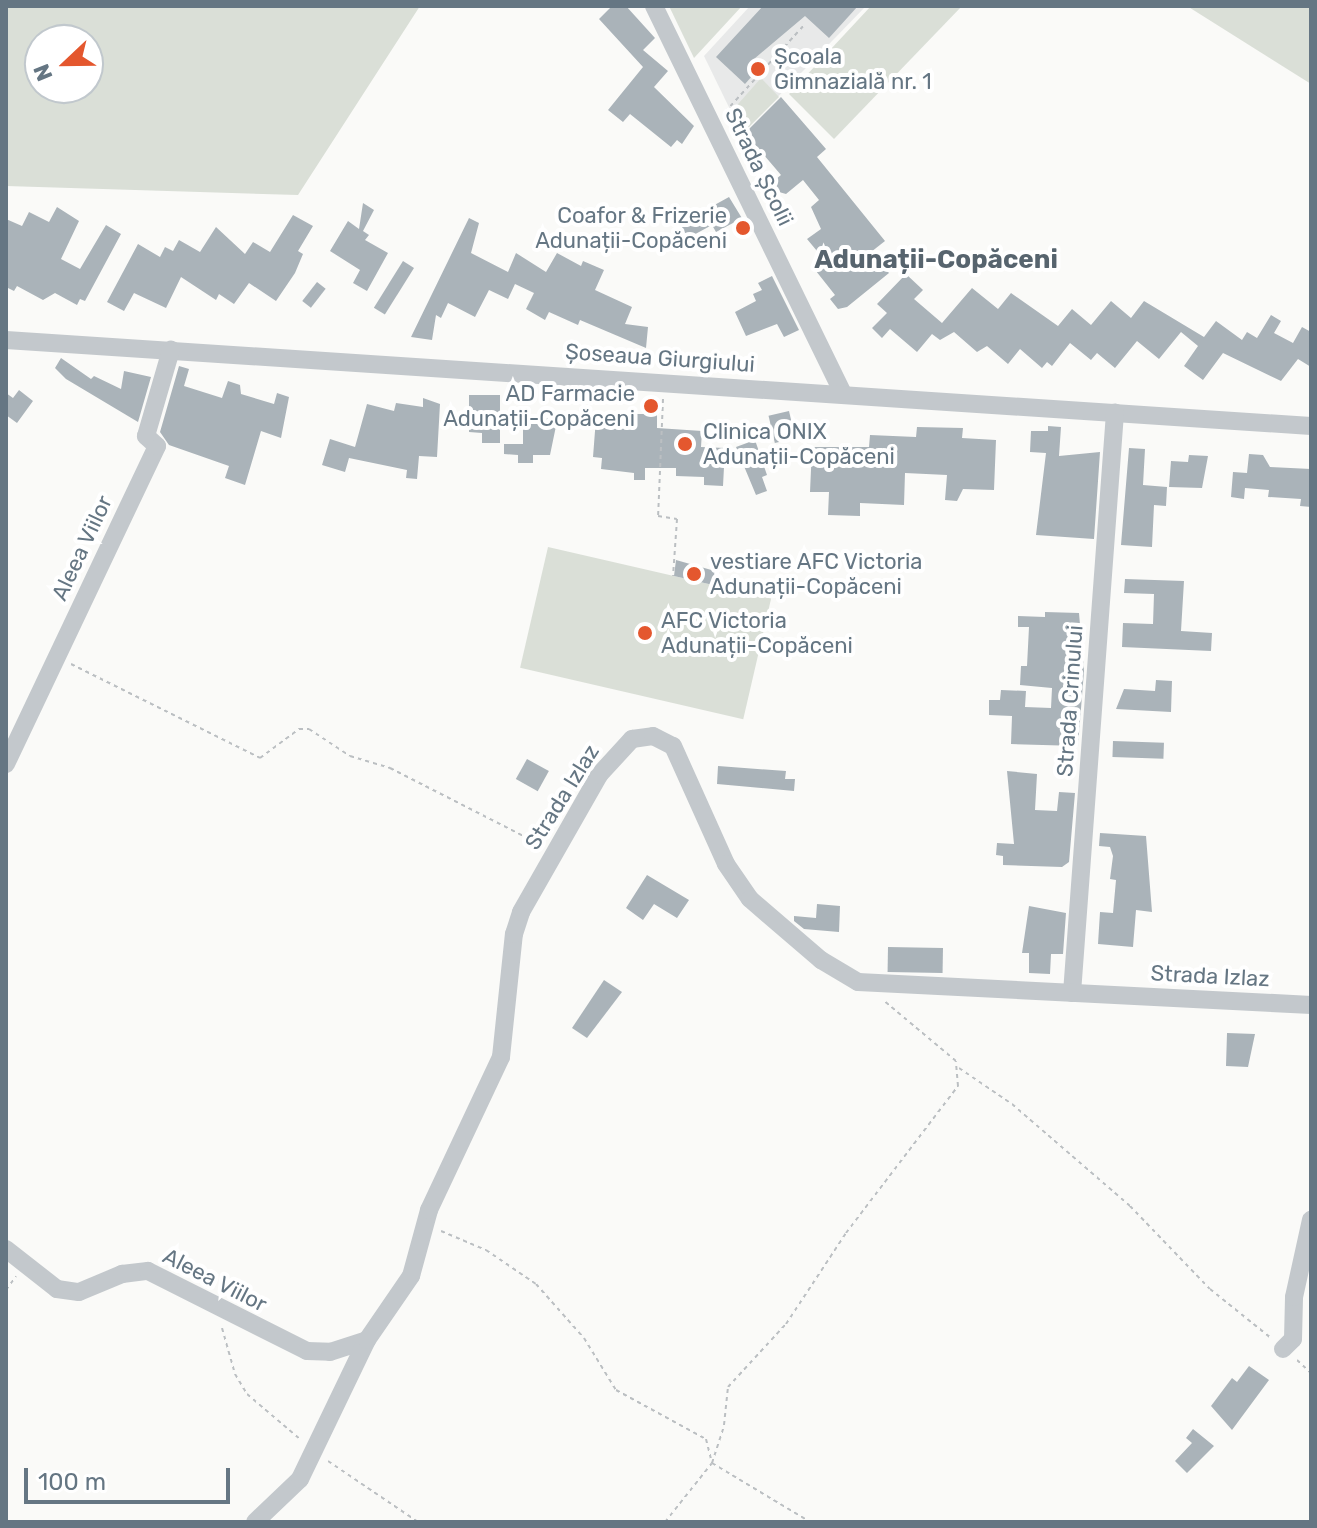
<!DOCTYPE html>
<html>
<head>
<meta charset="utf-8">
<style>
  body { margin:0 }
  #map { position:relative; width:1317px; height:1528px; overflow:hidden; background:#fafaf8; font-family:Rubik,sans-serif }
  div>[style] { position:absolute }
  .built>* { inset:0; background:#e8e9e9 }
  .green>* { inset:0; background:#dadfd7; transform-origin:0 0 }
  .building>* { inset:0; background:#aab3b9; transform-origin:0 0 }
  .path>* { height:2px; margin-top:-1px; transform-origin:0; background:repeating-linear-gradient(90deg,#bbbfc2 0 4px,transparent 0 8px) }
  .minor>* { height:18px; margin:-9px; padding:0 9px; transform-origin:9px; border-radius:9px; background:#c3c8cc }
  .dots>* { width:22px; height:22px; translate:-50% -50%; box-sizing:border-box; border:4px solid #fff; border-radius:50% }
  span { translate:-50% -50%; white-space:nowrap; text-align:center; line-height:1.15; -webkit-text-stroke:8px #fff; paint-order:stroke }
  .poi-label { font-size:22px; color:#657683 }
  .left { translate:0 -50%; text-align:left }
  .right { translate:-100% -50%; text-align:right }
  .street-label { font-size:22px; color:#657683 }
  .quarter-label { font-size:26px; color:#57646e; font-weight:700 }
  .frame { position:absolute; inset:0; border:8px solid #657683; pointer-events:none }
  .north { position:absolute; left:24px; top:24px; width:80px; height:80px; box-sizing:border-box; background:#fff; border:2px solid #c1c8cd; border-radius:50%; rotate:248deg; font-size:22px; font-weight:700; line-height:32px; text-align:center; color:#657683 }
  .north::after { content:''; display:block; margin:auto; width:28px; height:36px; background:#e4572e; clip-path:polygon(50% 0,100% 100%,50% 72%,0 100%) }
  .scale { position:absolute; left:24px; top:1468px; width:206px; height:36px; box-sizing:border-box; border:4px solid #657683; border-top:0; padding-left:10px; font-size:24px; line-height:28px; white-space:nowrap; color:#657683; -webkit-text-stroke:6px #fff; paint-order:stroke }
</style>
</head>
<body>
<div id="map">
  <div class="built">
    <div style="clip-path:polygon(750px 6px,866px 6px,742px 134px,704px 56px)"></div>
  </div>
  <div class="green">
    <div style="clip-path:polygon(evenodd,6px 6px,420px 6px,298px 195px,6px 186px,6px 6px,88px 40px,88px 88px,40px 88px,40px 40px,88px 40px)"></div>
    <div style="clip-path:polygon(669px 6px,742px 6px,694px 58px)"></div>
    <div style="clip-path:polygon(871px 6px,962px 6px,834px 139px,789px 94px)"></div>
    <div style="clip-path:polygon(1187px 6px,1311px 6px,1311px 84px)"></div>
    <div style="clip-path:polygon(761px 78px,779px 97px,742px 134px,731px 112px)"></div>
    <div style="left:548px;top:547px;width:229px;height:124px;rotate:13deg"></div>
  </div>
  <div class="building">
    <div style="clip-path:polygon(612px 6px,626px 6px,655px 38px,643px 50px,668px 71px,654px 87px,694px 126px,682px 144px,677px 140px,671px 147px,630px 114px,623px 122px,608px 110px,643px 67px,599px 19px)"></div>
    <div style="clip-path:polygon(763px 6px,858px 6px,829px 38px,805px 16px,754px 59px,761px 66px,745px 84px,716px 57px)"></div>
    <div style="clip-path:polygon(781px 97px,826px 149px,817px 157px,885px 241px,871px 252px,889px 273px,847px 307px,838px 309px,830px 299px,835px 295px,816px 271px,827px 263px,807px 239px,821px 229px,811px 207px,819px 200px,803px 180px,786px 194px,779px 192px,771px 183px,781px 175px,745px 133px)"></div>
    <div style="clip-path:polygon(729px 197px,751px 233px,741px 238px,733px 223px,716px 232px,712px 225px,688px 238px,680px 224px)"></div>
    <div style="clip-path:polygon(363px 203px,374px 210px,363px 231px,369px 235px,365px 240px,388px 253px,367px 291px,353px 283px,360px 270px,330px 251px,348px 221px,359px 229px)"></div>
    <div style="clip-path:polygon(57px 207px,79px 221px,61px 259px,80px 269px,106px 225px,121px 234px,85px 301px,80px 299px,77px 305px,55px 293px,43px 300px,17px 286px,14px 291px,6px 287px,6px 219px,22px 226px,29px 212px,49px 222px)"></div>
    <div style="clip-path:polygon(293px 215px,313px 226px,298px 251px,303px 254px,295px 273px,276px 301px,249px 283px,234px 304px,219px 294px,216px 300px,181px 277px,166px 308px,134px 293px,124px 311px,107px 302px,138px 244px,160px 257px,165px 247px,173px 251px,179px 240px,200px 252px,216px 227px,245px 254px,253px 242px,270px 252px)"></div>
    <div style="clip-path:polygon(469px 218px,479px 223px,471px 253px,508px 272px,516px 253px,546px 272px,557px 253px,581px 266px,583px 261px,604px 270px,595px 290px,632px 307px,625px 324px,648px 327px,646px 348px,580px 320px,578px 325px,549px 312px,545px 320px,526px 309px,534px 293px,515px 284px,508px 299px,489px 290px,475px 317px,448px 303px,441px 318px,436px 315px,432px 340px,411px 337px)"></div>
    <div style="left:403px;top:261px;width:13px;height:55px;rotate:32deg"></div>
    <div style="clip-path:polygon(906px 274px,923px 290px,914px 299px,942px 323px,972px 288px,998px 309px,1011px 293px,1058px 326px,1072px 309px,1091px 325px,1111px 301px,1131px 318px,1144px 301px,1204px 337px,1216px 321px,1242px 340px,1247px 332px,1257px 338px,1271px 315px,1281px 321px,1274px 333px,1293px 343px,1302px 327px,1311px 332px,1311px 367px,1298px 359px,1281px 381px,1223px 353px,1203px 380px,1184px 366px,1198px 346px,1181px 332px,1159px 359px,1137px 341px,1115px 368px,1097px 353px,1091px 360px,1070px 343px,1052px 366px,1047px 362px,1042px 368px,1020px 349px,1008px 364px,987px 346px,977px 352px,954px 332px,940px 340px,932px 334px,917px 352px,890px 329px,882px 338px,872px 328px,887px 313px,877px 304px)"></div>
    <div style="clip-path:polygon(772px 276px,799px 330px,784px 337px,777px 324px,746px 336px,735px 312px,756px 301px,753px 294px,762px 290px,758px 283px)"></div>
    <div style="left:317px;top:282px;width:11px;height:24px;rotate:38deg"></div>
    <div style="clip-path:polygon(61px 358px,91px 379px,94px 376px,121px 389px,124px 371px,151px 377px,138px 422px,66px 379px,55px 368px)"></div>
    <div style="clip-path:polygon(179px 366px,189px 369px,184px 386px,222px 398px,228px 381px,240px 385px,241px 394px,274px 404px,277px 393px,289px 397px,281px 438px,261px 431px,245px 485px,225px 478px,229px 466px,169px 445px,160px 432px)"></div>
    <div style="clip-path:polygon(19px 390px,33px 401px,17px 423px,6px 415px,6px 393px,13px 398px)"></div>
    <div style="clip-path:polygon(469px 395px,500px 395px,500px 443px,482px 443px,482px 433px,469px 432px)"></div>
    <div style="clip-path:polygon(645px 397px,657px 397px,657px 428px,702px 431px,701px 447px,725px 448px,723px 486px,704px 485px,704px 477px,676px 476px,676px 468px,645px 468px,645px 480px,634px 480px,634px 473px,601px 469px,602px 458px,593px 457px,596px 418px,636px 423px,636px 414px,645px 414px)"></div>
    <div style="clip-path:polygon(423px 398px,440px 404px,437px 457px,419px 456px,417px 479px,406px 478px,407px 470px,349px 458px,345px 472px,322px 465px,330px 439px,355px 447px,367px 404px,394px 411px,396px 403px,423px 407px)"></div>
    <div style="left:789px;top:411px;width:28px;height:21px;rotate:77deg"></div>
    <div style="clip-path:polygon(550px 418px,550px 427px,556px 426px,550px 455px,533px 455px,533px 463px,518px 463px,518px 455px,504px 454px,504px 444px,523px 444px,523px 421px)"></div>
    <div style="clip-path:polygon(1048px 426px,1061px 427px,1059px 456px,1100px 452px,1094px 539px,1036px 535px,1046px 453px,1030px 452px,1031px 431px,1048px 431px)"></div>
    <div style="clip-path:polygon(917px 427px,963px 428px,962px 438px,996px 440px,994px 490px,963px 489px,957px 501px,945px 500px,947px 475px,905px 473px,904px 505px,860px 503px,860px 516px,828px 515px,829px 492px,810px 492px,812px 447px,869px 447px,870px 435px,916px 437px)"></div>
    <div style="clip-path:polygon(755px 440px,767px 475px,762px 477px,767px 491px,756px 495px,736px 447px)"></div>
    <div style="clip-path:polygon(1129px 448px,1145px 449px,1143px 485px,1167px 487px,1166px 506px,1154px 505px,1152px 547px,1121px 545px)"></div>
    <div style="clip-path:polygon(1249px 454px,1263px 455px,1270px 467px,1311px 469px,1311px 507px,1300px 506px,1301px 499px,1268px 497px,1269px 490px,1245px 488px,1244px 499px,1231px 497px,1233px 472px,1247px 473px)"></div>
    <div style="clip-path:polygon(1189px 455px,1208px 456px,1202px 488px,1169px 487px,1171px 461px,1188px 462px)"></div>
    <div style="clip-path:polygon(676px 560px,715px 571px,713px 585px,674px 576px)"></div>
    <div style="clip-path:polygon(1125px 579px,1184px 581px,1181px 631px,1212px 633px,1211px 651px,1122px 647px,1123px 623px,1153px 624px,1154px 594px,1124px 593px)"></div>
    <div style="clip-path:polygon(1045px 612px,1079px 613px,1084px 671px,1078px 746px,1011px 744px,1012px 716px,989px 715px,989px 700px,1000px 700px,1001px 690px,1026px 691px,1025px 707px,1051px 708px,1052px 688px,1020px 685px,1021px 666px,1027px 666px,1029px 627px,1018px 627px,1018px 616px,1045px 617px)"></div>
    <div style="clip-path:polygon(1156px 680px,1172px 681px,1171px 712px,1116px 709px,1124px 689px,1155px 691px)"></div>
    <div style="left:1113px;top:741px;width:51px;height:16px;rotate:2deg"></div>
    <div style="left:527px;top:759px;width:25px;height:23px;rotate:29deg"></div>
    <div style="clip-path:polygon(718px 766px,786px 771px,785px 779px,795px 779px,794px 791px,717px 784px)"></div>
    <div style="clip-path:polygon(1007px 771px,1037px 774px,1035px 810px,1057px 811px,1059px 792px,1075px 793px,1069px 862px,1062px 867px,1003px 865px,1003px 856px,996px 855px,997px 843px,1014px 844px)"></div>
    <div style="clip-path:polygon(1100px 833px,1146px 836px,1152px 912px,1136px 910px,1133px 947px,1098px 944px,1100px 912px,1113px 913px,1116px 880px,1110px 879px,1113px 856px,1110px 847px,1099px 846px)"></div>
    <div style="clip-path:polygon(647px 875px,689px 900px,677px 918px,654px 904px,643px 920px,626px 908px)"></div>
    <div style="clip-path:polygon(817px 904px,840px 906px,839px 932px,804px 929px,794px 921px,794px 916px,816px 918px)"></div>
    <div style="clip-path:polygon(1029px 906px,1066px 913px,1063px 954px,1051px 954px,1050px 974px,1029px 973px,1029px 953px,1022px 953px)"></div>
    <div style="left:888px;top:947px;width:55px;height:25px;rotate:1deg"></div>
    <div style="clip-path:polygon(604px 980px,622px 992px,587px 1038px,572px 1028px)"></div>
    <div style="clip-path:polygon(1227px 1033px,1255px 1034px,1248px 1067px,1226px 1066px)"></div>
    <div style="clip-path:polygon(1249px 1366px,1269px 1380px,1232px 1430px,1211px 1406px,1232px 1378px,1237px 1382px)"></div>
    <div style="clip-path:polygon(1193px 1429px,1214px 1446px,1187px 1473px,1175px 1461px,1192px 1443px,1186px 1438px)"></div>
  </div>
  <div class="path">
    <div style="left:725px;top:112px;width:119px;rotate:-47.7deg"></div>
    <div style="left:663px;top:399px;width:117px;rotate:92.4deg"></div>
    <div style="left:658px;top:516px;width:19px;rotate:9deg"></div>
    <div style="left:677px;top:519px;width:57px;rotate:94deg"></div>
    <div style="left:71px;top:664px;width:211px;rotate:26.4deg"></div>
    <div style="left:260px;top:758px;width:49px;rotate:-36.6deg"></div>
    <div style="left:299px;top:729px;width:10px"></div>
    <div style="left:309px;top:729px;width:49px;rotate:33.4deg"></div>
    <div style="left:350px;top:756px;width:42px;rotate:16.7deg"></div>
    <div style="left:390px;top:768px;width:167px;rotate:27deg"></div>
    <div style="left:959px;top:1068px;width:64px;rotate:34.2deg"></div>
    <div style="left:1012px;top:1104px;width:156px;rotate:40.8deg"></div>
    <div style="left:1130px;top:1206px;width:115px;rotate:46.1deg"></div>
    <div style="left:1210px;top:1289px;width:78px;rotate:38.8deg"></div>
    <div style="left:441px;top:1231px;width:49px;rotate:22.9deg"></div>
    <div style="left:486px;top:1250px;width:60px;rotate:34.2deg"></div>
    <div style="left:536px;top:1284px;width:72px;rotate:48.4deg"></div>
    <div style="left:584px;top:1338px;width:61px;rotate:58.4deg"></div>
    <div style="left:616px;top:1390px;width:102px;rotate:28.6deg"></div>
    <div style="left:706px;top:1439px;width:25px;rotate:76deg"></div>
    <div style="left:712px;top:1463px;width:114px;rotate:31deg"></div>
    <div style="left:6px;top:1290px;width:17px;rotate:-54deg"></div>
    <div style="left:222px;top:1328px;width:48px;rotate:74.2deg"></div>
    <div style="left:235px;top:1374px;width:23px;rotate:59deg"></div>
    <div style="left:247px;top:1394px;width:71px;rotate:40.4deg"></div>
    <div style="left:1297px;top:1360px;width:19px;rotate:43deg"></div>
    <div style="left:328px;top:1461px;width:109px;rotate:34.1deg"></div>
    <div style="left:665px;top:1522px;width:75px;rotate:-51.5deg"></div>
    <div style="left:712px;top:1463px;width:40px;rotate:-72deg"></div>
    <div style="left:724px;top:1425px;width:38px;rotate:-84deg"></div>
    <div style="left:728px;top:1387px;width:86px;rotate:-47.4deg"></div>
    <div style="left:786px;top:1324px;width:109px;rotate:-56.6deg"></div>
    <div style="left:846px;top:1233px;width:185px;rotate:-52.7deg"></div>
    <div style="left:958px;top:1086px;width:25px;rotate:-95deg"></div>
    <div style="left:956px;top:1061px;width:95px;rotate:-140.1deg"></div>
  </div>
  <div class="minor">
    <div style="left:654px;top:6px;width:431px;rotate:64deg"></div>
    <div style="left:6px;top:340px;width:1308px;rotate:3.77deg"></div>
    <div style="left:6px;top:764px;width:352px;rotate:-64.6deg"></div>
    <div style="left:157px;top:446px;width:15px;rotate:-138deg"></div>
    <div style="left:146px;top:436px;width:90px;rotate:-73.8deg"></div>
    <div style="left:1072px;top:993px;width:582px;rotate:-85.76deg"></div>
    <div style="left:6px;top:1249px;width:65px;rotate:38.1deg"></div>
    <div style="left:57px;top:1289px;width:22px;rotate:8deg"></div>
    <div style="left:79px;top:1292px;width:47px;rotate:-22.7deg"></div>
    <div style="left:122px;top:1274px;width:26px;rotate:-7deg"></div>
    <div style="left:148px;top:1271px;width:178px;rotate:26.7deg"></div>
    <div style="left:307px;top:1351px;width:23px;rotate:2deg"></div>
    <div style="left:330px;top:1352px;width:39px;rotate:-18deg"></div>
    <div style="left:1283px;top:1349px;width:14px;rotate:-45deg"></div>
    <div style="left:1293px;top:1339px;width:42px;rotate:-88.6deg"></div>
    <div style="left:1294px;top:1297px;width:79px;rotate:-77.6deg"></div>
    <div style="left:255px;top:1522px;width:62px;rotate:-43.7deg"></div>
    <div style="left:300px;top:1479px;width:154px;rotate:-64.3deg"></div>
    <div style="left:367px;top:1340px;width:78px;rotate:-55.5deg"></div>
    <div style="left:411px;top:1276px;width:68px;rotate:-74.7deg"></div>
    <div style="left:429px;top:1210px;width:169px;rotate:-64.8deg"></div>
    <div style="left:501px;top:1057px;width:124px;rotate:-84deg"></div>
    <div style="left:514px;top:934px;width:23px;rotate:-72deg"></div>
    <div style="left:521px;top:912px;width:158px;rotate:-60.3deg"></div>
    <div style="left:599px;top:775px;width:49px;rotate:-47.5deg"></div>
    <div style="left:632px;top:739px;width:21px;rotate:-8deg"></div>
    <div style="left:653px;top:736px;width:22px;rotate:27deg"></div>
    <div style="left:673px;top:746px;width:129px;rotate:65.8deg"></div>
    <div style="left:726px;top:864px;width:42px;rotate:55.6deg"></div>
    <div style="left:750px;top:899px;width:94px;rotate:40.7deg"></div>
    <div style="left:821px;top:960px;width:43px;rotate:30.7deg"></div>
    <div style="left:858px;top:982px;width:454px;rotate:2.9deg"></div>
  </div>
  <div class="dots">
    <div style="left:758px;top:69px;background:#e4572e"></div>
    <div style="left:743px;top:228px;background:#e4572e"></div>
    <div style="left:651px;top:406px;background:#e4572e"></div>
    <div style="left:685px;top:444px;background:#e4572e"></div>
    <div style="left:694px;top:574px;background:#e4572e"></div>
    <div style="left:645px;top:633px;background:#e4572e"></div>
  </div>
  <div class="poi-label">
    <span class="left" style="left:774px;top:69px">Școala<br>Gimnazială nr. 1</span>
    <span class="right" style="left:727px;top:228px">Coafor &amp; Frizerie<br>Adunații-Copăceni</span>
    <span class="right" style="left:635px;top:406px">AD Farmacie<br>Adunații-Copăceni</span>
    <span class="left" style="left:703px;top:444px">Clinica ONIX<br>Adunații-Copăceni</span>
    <span class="left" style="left:710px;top:574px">vestiare AFC Victoria<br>Adunații-Copăceni</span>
    <span class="left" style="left:661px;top:633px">AFC Victoria<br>Adunații-Copăceni</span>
  </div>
  <div class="street-label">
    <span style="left:759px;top:167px;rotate:64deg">Strada Școlii</span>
    <span style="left:660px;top:358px;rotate:4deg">Șoseaua Giurgiului</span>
    <span style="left:82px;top:548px;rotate:-65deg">Aleea Viilor</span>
    <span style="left:1070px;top:701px;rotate:-86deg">Strada Crinului</span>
    <span style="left:562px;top:797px;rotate:-58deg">Strada Izlaz</span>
    <span style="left:1210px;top:976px;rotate:3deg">Strada Izlaz</span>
    <span style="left:215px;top:1280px;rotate:27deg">Aleea Viilor</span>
  </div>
  <div class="quarter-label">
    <span style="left:936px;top:260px">Adunații-Copăceni</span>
  </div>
  <div class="frame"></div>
  <div class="north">N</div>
  <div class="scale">100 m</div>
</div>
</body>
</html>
